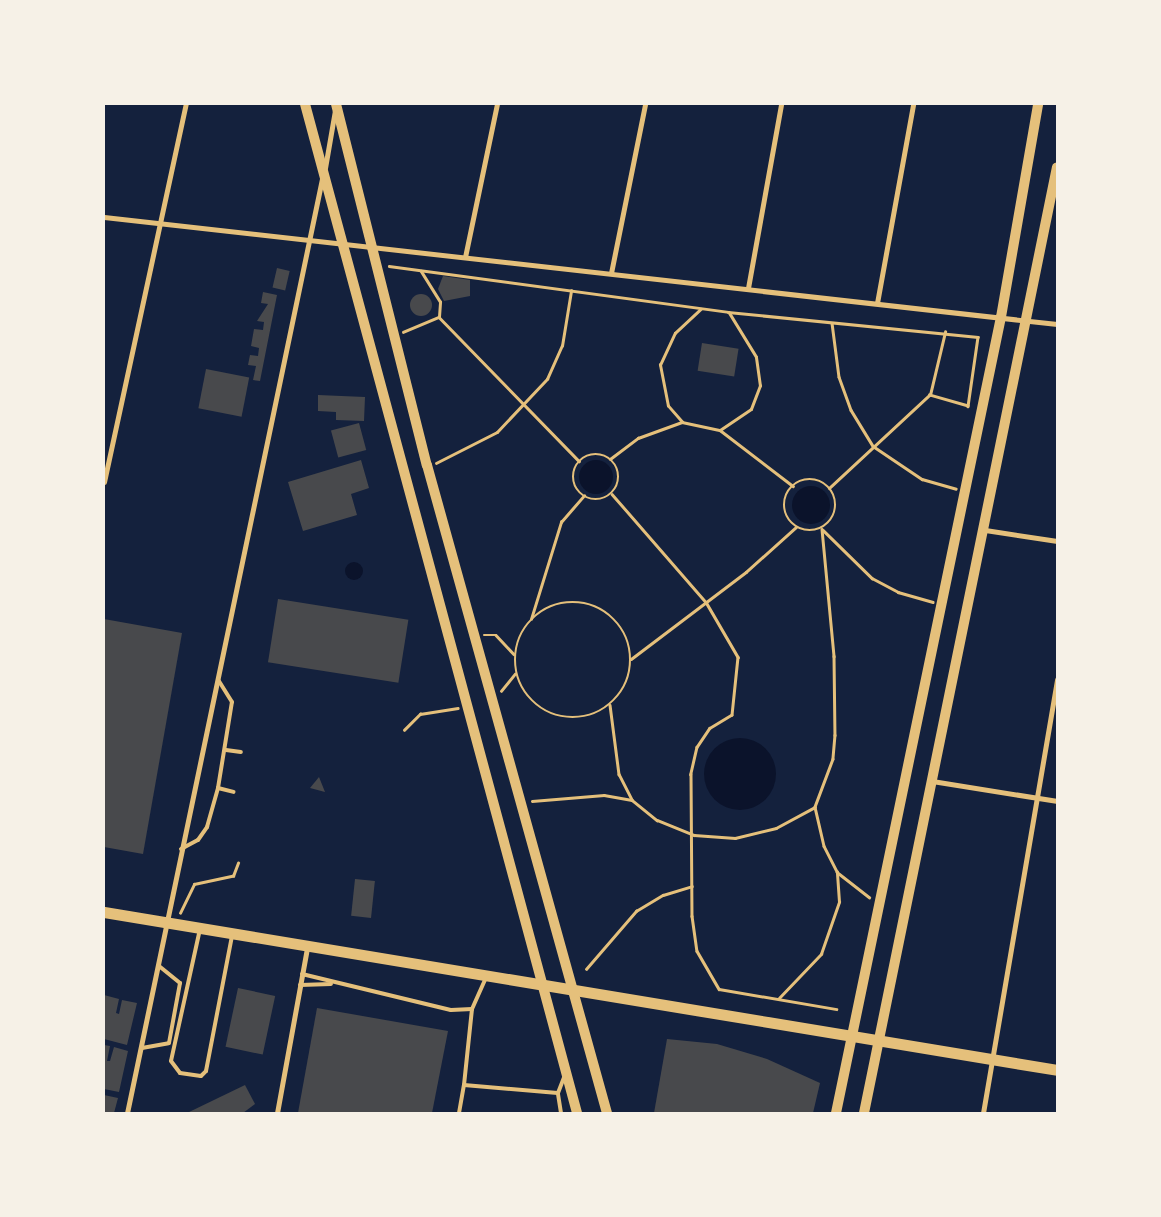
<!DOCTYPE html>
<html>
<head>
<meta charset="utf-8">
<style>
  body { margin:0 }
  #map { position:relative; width:1161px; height:1217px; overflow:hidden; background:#14213d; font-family:Signika,sans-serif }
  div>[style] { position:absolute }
  .water>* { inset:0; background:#0b132b }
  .round { border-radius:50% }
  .building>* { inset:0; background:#48494c; transform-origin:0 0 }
  .path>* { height:2.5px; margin:-1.25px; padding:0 1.25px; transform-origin:1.25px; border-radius:1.25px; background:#e5c07b }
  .path>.ring { margin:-1.25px; padding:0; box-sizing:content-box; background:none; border:2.5px solid #e5c07b; border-radius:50% }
  .service>* { height:4px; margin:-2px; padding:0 2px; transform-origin:2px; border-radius:2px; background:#e5c07b }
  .minor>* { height:5px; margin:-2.5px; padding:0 2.5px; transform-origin:2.5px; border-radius:2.5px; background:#e5c07b }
  .secondary>* { height:10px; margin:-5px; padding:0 5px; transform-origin:5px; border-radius:5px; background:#e5c07b }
  .primary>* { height:11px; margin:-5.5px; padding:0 5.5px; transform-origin:5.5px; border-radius:5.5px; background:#e5c07b }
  span { translate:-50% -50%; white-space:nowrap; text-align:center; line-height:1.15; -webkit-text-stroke:4.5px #f6f1e7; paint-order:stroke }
  .frame { position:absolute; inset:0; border:105px solid #f6f1e7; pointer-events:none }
</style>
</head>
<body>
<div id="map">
  <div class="water">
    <div class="round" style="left:579px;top:460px;width:34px;height:34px"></div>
    <div class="round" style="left:792px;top:486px;width:38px;height:38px"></div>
    <div class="round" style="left:345px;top:562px;width:18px;height:18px"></div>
    <div class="round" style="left:704px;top:738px;width:72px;height:72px"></div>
  </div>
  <div class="building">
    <div style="left:277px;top:268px;width:13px;height:20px;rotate:13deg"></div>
    <div style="clip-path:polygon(443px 276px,470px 280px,470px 296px,444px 301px,438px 289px)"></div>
    <div style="clip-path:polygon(263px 292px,277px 295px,260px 381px,253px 380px,256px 366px,248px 365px,250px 355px,258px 356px,259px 348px,251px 346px,254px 329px,263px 330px,264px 322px,257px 321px,268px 304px,261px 303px)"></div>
    <div class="round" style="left:410px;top:294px;width:22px;height:22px"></div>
    <div style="left:702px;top:343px;width:37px;height:28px;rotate:9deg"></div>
    <div style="left:206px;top:369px;width:44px;height:40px;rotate:11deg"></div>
    <div style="clip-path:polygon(318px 395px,365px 397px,364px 421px,336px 420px,336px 412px,318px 411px)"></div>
    <div style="left:359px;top:423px;width:28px;height:29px;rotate:75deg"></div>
    <div style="clip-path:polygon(361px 460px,369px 488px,351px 494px,357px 515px,303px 531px,288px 482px)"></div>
    <div style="left:278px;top:599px;width:132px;height:64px;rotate:9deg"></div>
    <div style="clip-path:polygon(104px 619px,182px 633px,143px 854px,104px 847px)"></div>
    <div style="clip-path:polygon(319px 777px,325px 792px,310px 788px)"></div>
    <div style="left:355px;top:879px;width:20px;height:37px;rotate:6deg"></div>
    <div style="left:238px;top:988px;width:38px;height:60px;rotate:12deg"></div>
    <div style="clip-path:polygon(104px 995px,119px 999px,116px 1013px,119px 1014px,122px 1000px,137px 1003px,127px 1045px,104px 1039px)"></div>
    <div style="clip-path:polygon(317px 1008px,448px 1031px,432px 1113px,298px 1113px)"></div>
    <div style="clip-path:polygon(667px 1039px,717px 1044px,767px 1059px,820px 1083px,813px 1113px,654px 1113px)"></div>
    <div style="clip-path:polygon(104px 1045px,110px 1046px,107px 1061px,110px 1061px,114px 1047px,128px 1051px,119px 1092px,104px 1089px)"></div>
    <div style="clip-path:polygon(245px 1085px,255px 1104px,243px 1113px,187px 1113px)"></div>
    <div style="clip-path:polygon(104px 1095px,118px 1098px,114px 1113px,104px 1113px)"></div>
  </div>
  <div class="path">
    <div style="left:389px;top:266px;width:342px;rotate:7.7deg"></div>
    <div style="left:728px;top:312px;width:251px;rotate:5.7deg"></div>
    <div style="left:978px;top:337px;width:70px;rotate:98.2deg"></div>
    <div style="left:968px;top:406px;width:40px;rotate:-164deg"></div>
    <div style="left:930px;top:395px;width:137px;rotate:137.1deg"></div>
    <div style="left:439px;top:317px;width:201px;rotate:45.8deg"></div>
    <div style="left:832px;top:323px;width:54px;rotate:82.6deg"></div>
    <div style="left:839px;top:377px;width:35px;rotate:70deg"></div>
    <div style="left:851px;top:410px;width:42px;rotate:58.6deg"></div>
    <div style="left:873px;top:446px;width:59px;rotate:34deg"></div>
    <div style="left:922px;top:479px;width:35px;rotate:16deg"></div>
    <div style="left:403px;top:332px;width:39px;rotate:-23deg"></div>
    <div style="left:439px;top:317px;width:15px;rotate:-86deg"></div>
    <div style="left:440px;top:302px;width:36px;rotate:-122deg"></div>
    <div style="left:930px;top:395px;width:65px;rotate:-76.6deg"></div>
    <div style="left:682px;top:422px;width:21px;rotate:-131deg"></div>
    <div style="left:668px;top:406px;width:42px;rotate:-101deg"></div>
    <div style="left:660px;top:365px;width:35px;rotate:-65deg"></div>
    <div style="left:675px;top:333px;width:35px;rotate:-43deg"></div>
    <div style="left:720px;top:430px;width:37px;rotate:-34deg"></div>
    <div style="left:751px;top:409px;width:25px;rotate:-69deg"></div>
    <div style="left:760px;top:386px;width:29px;rotate:-98deg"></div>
    <div style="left:756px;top:357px;width:52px;rotate:-121.5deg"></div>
    <div class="ring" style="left:573px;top:454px;width:43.5px;height:43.5px"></div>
    <div style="left:610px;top:459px;width:35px;rotate:-37deg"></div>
    <div style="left:638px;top:438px;width:47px;rotate:-20deg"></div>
    <div style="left:682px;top:422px;width:39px;rotate:12deg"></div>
    <div style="left:720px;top:430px;width:92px;rotate:37.5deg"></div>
    <div style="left:436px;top:463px;width:68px;rotate:-26.9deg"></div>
    <div style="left:497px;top:432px;width:73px;rotate:-46.7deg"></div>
    <div style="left:547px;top:379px;width:36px;rotate:-66deg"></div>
    <div style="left:562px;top:346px;width:56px;rotate:-80.7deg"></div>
    <div class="ring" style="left:784px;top:479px;width:49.5px;height:49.5px"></div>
    <div style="left:612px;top:494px;width:143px;rotate:49deg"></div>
    <div style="left:706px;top:602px;width:64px;rotate:59.8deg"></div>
    <div style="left:738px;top:657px;width:58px;rotate:95.9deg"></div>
    <div style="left:732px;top:715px;width:26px;rotate:149deg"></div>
    <div style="left:710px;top:728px;width:23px;rotate:124deg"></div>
    <div style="left:697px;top:747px;width:28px;rotate:103deg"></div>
    <div style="left:691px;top:774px;width:142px;rotate:89.6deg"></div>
    <div style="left:692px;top:916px;width:35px;rotate:82deg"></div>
    <div style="left:697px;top:951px;width:44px;rotate:59.9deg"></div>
    <div style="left:719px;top:989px;width:119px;rotate:9.7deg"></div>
    <div style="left:822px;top:529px;width:128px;rotate:84.6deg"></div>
    <div style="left:834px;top:656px;width:79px;rotate:89.3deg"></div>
    <div style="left:835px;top:735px;width:24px;rotate:95deg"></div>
    <div style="left:833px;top:759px;width:51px;rotate:110.6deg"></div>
    <div style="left:815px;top:807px;width:40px;rotate:77deg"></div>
    <div style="left:824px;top:846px;width:29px;rotate:63deg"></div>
    <div style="left:837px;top:872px;width:41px;rotate:38deg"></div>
    <div style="left:823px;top:530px;width:69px;rotate:44.4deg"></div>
    <div style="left:872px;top:578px;width:30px;rotate:28deg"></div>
    <div style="left:898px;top:592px;width:36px;rotate:16deg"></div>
    <div class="ring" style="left:515px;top:602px;width:113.5px;height:113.5px"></div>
    <div style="left:531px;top:619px;width:102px;rotate:-72.8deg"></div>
    <div style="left:561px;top:522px;width:35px;rotate:-49deg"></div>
    <div style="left:484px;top:635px;width:12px"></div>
    <div style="left:496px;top:635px;width:26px;rotate:47deg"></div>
    <div style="left:631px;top:659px;width:144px;rotate:-37.1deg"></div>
    <div style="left:746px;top:572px;width:67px;rotate:-42deg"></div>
    <div style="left:501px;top:691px;width:22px;rotate:-51deg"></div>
    <div style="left:610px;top:705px;width:70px;rotate:82.6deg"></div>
    <div style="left:619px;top:774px;width:29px;rotate:63deg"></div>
    <div style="left:632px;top:800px;width:32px;rotate:39deg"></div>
    <div style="left:657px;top:820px;width:40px;rotate:22deg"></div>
    <div style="left:694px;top:835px;width:41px;rotate:4.2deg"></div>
    <div style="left:735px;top:838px;width:42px;rotate:-13.7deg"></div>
    <div style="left:776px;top:828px;width:44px;rotate:-28.3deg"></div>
    <div style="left:404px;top:730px;width:23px;rotate:-45deg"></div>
    <div style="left:420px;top:714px;width:38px;rotate:-9deg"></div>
    <div style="left:532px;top:801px;width:72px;rotate:-4.8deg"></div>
    <div style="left:604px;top:795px;width:28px;rotate:10deg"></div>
    <div style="left:180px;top:913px;width:32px;rotate:-64deg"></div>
    <div style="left:194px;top:884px;width:40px;rotate:-12deg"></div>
    <div style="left:233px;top:876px;width:14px;rotate:-69deg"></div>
    <div style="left:586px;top:969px;width:77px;rotate:-49.2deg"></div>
    <div style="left:636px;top:911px;width:31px;rotate:-31deg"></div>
    <div style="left:663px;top:895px;width:30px;rotate:-17deg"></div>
    <div style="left:779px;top:998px;width:61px;rotate:-46.3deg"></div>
    <div style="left:821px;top:954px;width:55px;rotate:-70.9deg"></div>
    <div style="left:839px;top:902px;width:30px;rotate:-94deg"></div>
  </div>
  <div class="service">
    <div style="left:226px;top:750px;width:15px;rotate:8deg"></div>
    <div style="left:218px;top:788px;width:16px;rotate:14deg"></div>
    <div style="left:181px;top:849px;width:19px;rotate:-28deg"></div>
    <div style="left:198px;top:840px;width:16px;rotate:-55deg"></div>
    <div style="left:207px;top:827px;width:41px;rotate:-74.2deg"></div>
    <div style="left:218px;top:788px;width:87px;rotate:-80.8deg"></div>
    <div style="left:232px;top:702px;width:25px;rotate:-122deg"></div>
    <div style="left:200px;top:929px;width:135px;rotate:102.4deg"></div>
    <div style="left:171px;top:1061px;width:15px;rotate:53deg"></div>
    <div style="left:180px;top:1073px;width:21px;rotate:8deg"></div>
    <div style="left:201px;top:1076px;width:7px;rotate:-45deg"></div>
    <div style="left:206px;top:1071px;width:137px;rotate:-79.1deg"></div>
    <div style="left:302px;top:974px;width:153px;rotate:13.6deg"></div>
    <div style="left:451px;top:1010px;width:21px;rotate:-3deg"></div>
    <div style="left:300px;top:985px;width:31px;rotate:-2deg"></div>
    <div style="left:142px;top:1048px;width:27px;rotate:-10deg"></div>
    <div style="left:169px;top:1043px;width:61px;rotate:-79.6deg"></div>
    <div style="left:180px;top:983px;width:27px;rotate:-141deg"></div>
    <div style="left:464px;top:1085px;width:76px;rotate:-84deg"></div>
    <div style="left:472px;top:1009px;width:34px;rotate:-66deg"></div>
    <div style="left:459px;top:1113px;width:28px;rotate:-80deg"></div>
    <div style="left:464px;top:1085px;width:94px;rotate:4.9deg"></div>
    <div style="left:561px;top:1113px;width:20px;rotate:-99deg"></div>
    <div style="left:558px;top:1093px;width:17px;rotate:-69deg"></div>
  </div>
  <div class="minor">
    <div style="left:325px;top:168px;width:59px;rotate:-80.2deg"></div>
    <div style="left:104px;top:217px;width:959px;rotate:6.41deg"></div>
    <div style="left:465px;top:257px;width:156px;rotate:-78.2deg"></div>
    <div style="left:611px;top:273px;width:172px;rotate:-78.6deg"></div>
    <div style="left:748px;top:288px;width:187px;rotate:-79.8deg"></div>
    <div style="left:877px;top:303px;width:202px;rotate:-79.7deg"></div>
    <div style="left:104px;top:482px;width:387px;rotate:-77.8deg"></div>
    <div style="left:985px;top:530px;width:73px;rotate:8.7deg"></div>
    <div style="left:932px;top:781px;width:127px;rotate:9.1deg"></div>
    <div style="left:127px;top:1113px;width:954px;rotate:-78.21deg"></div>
    <div style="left:277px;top:1113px;width:168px;rotate:-79.7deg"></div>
    <div style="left:983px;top:1113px;width:440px;rotate:-80.3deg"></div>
  </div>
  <div class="secondary">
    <div style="left:305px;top:104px;width:1045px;rotate:74.91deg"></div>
    <div style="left:336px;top:104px;width:372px;rotate:75.9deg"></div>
    <div style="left:427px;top:465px;width:673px;rotate:74.48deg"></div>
    <div style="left:836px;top:1113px;width:813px;rotate:-78.29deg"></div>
    <div style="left:1001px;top:317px;width:216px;rotate:-80.1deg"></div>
    <div style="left:864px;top:1113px;width:965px;rotate:-78.47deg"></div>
  </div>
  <div class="primary">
    <div style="left:104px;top:912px;width:966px;rotate:9.41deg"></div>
  </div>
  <div class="frame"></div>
</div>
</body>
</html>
